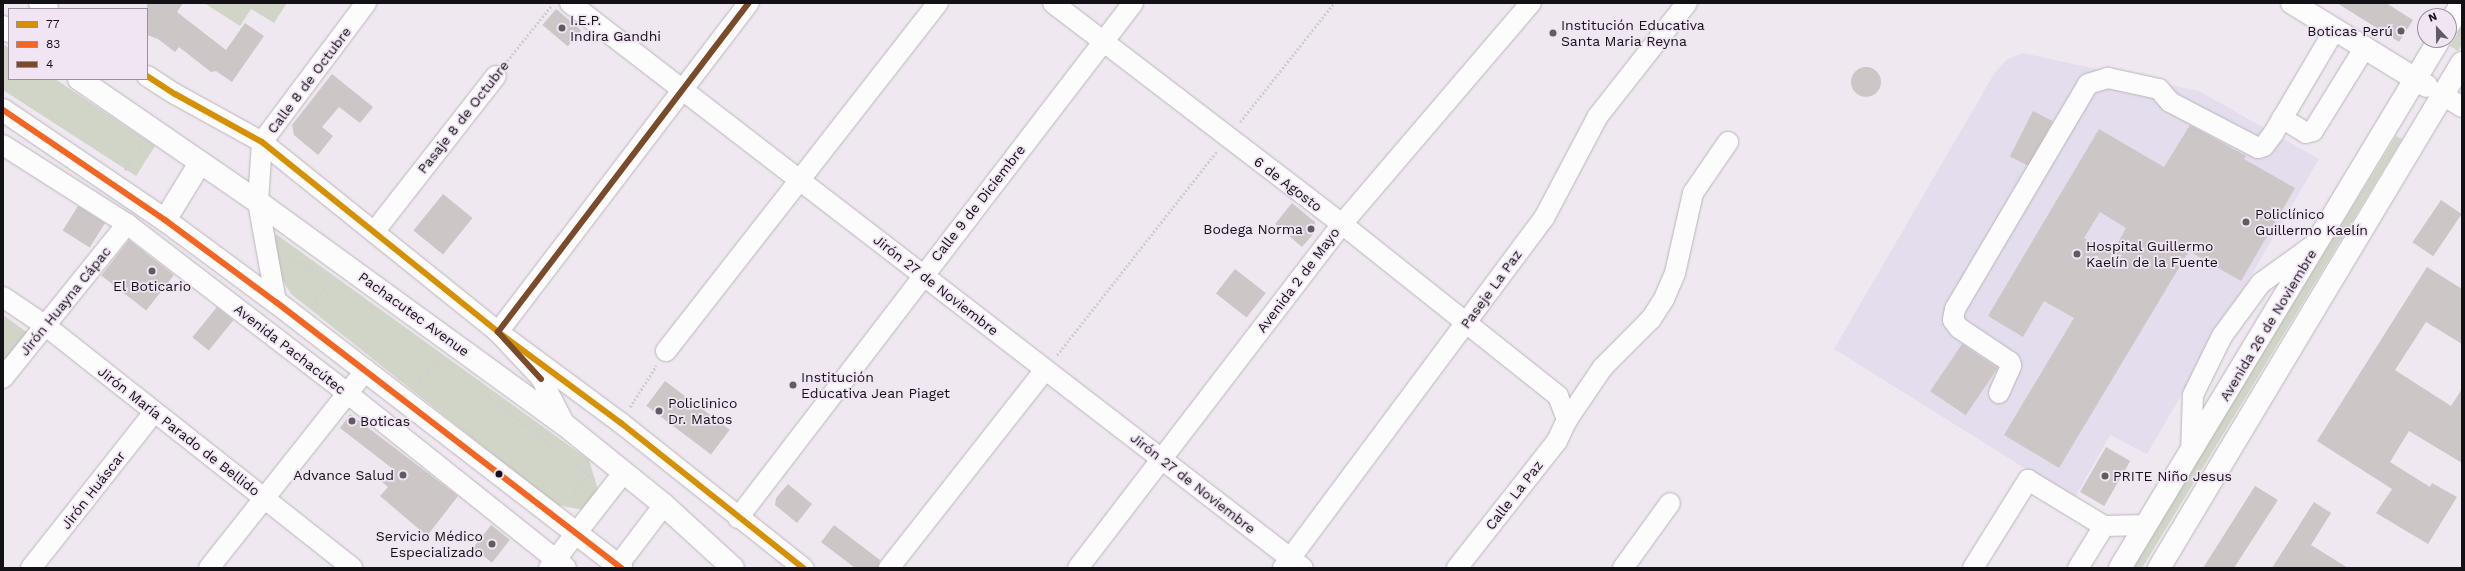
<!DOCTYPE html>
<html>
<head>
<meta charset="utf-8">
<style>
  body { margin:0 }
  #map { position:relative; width:2465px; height:571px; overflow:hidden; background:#efe8f0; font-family:"Work Sans",sans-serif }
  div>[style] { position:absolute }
  .medical>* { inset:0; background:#e4dded }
  .green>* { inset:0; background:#d1d5c8 }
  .building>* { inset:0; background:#ccc6c7; transform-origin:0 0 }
  .round { border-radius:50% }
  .path>* { height:2.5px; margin-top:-1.25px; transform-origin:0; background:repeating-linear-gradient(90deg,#d1ced1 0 2px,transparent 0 4px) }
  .roads { filter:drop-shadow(0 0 1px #bab5bb) drop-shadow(0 0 1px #bab5bb) }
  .minor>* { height:20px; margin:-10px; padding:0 10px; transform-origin:10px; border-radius:10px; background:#fdfcfd }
  .major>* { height:22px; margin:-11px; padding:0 11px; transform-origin:11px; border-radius:11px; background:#fdfcfd }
  .bus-1>* { height:6px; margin:-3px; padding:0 3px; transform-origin:3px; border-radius:3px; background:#d59003 }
  .bus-2>* { height:6px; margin:-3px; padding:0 3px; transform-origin:3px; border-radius:3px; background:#f26522 }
  .bus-3>* { height:6px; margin:-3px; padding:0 3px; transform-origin:3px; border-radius:3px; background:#7a4b2a }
  .dots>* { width:11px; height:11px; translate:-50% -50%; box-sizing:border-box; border:2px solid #f1e5f4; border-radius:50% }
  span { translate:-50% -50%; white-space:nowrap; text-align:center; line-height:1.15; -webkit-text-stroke:3.5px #f1e5f4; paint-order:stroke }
  .poi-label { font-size:14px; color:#141116 }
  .left { translate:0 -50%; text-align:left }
  .right { translate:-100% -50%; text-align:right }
  .street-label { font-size:14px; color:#141116 }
  .frame { position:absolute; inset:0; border:4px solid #141116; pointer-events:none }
  .legend { position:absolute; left:8px; top:8px; width:140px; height:72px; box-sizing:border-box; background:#f1e5f4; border:1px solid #99909b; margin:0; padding:5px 7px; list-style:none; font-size:12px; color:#141116 }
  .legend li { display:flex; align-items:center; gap:8px; height:20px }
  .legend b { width:20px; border:1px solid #99909b }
  .north { position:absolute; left:2417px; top:8px; width:40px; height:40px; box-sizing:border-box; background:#f1e5f4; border:1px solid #99909b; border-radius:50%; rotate:338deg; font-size:11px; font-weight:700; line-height:16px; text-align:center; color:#141116 }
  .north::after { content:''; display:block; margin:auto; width:14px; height:18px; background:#615c62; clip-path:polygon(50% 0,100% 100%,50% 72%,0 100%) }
</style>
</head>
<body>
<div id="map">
  <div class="medical">
    <div style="clip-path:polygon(2023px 53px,2199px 91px,2319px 159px,2147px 454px,2110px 435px,2074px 499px,1834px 349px,1994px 74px,2006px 60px)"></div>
  </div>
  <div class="green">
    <div style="clip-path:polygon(204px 3px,287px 3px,274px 23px,251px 9px,240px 26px)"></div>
    <div style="clip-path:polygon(2462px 26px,2462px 44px,2458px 51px,2450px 46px)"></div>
    <div style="clip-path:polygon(3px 44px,9px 48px,9px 79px,55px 79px,155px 146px,136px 176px,3px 90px)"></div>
    <div style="clip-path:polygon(2396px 136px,2402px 139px,2142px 568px,2130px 568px)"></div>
    <div style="clip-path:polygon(276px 234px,589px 460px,599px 493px,584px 510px,557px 505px,291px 294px,282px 279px,274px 243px)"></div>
    <div style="clip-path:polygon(3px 315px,28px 333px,3px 365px)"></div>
  </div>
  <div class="building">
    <div style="clip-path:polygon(147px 3px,183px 3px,177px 12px,226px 50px,245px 23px,264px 36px,232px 82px,216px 71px,211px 72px,179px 47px,175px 52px,158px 39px,147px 35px)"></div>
    <div style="clip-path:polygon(2337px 3px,2386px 3px,2413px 20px,2399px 42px)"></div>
    <div style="left:556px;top:9px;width:33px;height:21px;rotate:40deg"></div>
    <div class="round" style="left:1851px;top:67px;width:30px;height:30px"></div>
    <div style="clip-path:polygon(332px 74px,373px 107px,360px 123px,339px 107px,322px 127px,333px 136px,318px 155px,294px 135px,292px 125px)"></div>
    <div style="left:2033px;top:111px;width:22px;height:51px;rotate:27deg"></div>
    <div style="clip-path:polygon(evenodd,2190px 125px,2246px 156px,2244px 159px,2295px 188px,2241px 281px,2189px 251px,2059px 468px,2004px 435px,2074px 318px,2044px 301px,2023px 337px,1988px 316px,2099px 129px,2164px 167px,2190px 125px,2100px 212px,2126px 228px,2112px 254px,2084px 238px,2100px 212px)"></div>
    <div style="left:443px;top:194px;width:38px;height:47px;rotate:39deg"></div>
    <div style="left:2441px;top:200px;width:25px;height:51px;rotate:34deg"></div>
    <div style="clip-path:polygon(1292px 203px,1315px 222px,1316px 231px,1302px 247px,1275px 224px)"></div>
    <div style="left:78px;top:206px;width:32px;height:29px;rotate:32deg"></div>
    <div style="left:129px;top:240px;width:57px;height:45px;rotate:38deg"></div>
    <div style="clip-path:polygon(2427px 267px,2462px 289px,2462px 344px,2426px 322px,2395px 370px,2451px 406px,2462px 389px,2462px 463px,2409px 431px,2390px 462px,2430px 487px,2432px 483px,2457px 497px,2428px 544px,2376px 513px,2392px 489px,2317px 441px)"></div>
    <div style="left:1235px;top:269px;width:39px;height:31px;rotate:38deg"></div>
    <div style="left:217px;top:307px;width:21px;height:39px;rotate:39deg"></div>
    <div style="left:1962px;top:344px;width:43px;height:57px;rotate:34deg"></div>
    <div style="left:665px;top:381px;width:81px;height:31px;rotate:37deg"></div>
    <div style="clip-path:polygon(350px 414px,458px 496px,427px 536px,380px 496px,388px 487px,382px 482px,393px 469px,340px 428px)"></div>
    <div style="left:2106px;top:447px;width:28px;height:52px;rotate:30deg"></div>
    <div style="clip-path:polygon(788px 484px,812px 504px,797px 523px,775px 505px,776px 498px)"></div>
    <div style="clip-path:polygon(2255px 486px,2278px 500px,2234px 568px,2203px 568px)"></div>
    <div style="clip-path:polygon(2314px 502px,2331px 513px,2311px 545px,2348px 568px,2272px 568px)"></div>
    <div style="left:491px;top:525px;width:24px;height:29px;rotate:38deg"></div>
    <div style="clip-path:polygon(834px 525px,880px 560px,878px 568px,855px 568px,821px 542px)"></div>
  </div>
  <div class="path">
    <div style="left:507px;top:61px;width:70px;rotate:-51.3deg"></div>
    <div style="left:1240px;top:122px;width:152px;rotate:-51.7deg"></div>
    <div style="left:125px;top:170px;width:29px;rotate:-56deg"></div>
    <div style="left:287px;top:256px;width:41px;rotate:27.8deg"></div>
    <div style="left:312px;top:305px;width:32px;rotate:-54deg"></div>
    <div style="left:1057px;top:355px;width:259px;rotate:-51.9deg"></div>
    <div style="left:416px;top:386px;width:37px;rotate:-52deg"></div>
    <div style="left:487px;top:395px;width:137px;rotate:37.9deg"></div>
    <div style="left:630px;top:407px;width:49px;rotate:-57.6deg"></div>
    <div style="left:567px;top:502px;width:36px;rotate:-52deg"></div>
  </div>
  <div class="roads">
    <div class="minor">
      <div style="left:39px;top:3px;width:11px;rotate:34deg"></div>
      <div style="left:570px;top:3px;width:925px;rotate:37.63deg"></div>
      <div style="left:1053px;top:3px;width:364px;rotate:37.4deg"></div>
      <div style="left:1342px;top:224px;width:276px;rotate:38.5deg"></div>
      <div style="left:1558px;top:396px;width:26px;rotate:69deg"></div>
      <div style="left:147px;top:76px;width:33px;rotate:33deg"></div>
      <div style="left:175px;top:94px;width:99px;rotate:28.9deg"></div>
      <div style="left:262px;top:142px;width:303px;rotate:38.8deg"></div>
      <div style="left:498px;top:332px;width:153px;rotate:36.5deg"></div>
      <div style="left:621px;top:423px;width:233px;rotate:38.5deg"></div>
      <div style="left:2443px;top:95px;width:22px;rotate:32deg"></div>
      <div style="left:2282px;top:118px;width:28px;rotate:32deg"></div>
      <div style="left:2306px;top:133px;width:7px;rotate:-16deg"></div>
      <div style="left:2313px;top:131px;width:99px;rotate:-58.2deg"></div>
      <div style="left:3px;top:145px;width:147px;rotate:32.5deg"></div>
      <div style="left:127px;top:224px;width:277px;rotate:37.5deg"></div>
      <div style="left:347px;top:393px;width:280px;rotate:38.6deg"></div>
      <div style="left:374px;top:232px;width:198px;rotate:-52deg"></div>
      <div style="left:3px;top:297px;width:52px;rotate:34deg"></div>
      <div style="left:46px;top:326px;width:390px;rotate:38.3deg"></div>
      <div style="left:276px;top:302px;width:102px;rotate:-100.2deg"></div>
      <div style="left:258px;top:202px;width:60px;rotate:-86.2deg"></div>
      <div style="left:262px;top:142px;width:174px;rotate:-53.2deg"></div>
      <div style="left:666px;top:351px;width:442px;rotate:-52deg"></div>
      <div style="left:3px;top:378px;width:198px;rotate:-51.2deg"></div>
      <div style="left:1999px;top:393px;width:30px;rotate:-66deg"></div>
      <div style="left:2011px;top:366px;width:4px;rotate:-104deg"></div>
      <div style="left:2010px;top:362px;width:61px;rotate:-146.3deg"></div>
      <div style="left:1959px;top:328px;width:10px;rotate:-127deg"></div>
      <div style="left:1953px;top:320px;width:11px;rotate:-80deg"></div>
      <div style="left:1955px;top:309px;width:261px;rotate:-59.4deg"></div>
      <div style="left:2088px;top:84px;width:21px;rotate:-17deg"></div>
      <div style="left:2108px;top:78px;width:52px;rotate:12.2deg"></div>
      <div style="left:2159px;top:89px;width:17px;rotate:50deg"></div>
      <div style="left:2170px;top:102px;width:99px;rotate:27.6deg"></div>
      <div style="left:2258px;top:148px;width:6px;rotate:-18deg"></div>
      <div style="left:2264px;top:146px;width:15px;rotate:-53deg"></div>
      <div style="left:2273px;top:134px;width:122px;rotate:-59.4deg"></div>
      <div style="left:565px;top:425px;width:53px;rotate:-117.1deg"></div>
      <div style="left:541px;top:378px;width:63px;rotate:-133.1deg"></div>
      <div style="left:498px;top:332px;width:414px;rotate:-52.7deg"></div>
      <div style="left:2191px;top:452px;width:57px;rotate:-88deg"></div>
      <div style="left:2193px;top:395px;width:66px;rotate:-63.8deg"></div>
      <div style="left:2222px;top:336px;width:66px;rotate:-53.7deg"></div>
      <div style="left:2261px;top:283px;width:67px;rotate:-35.8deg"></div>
      <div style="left:738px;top:518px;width:649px;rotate:-52.51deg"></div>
      <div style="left:31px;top:568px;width:199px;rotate:-51.7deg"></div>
      <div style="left:209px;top:568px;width:253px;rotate:-51.6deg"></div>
      <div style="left:549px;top:568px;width:122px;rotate:-52deg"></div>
      <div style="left:616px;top:568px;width:79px;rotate:-52.7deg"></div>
      <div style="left:889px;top:568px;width:252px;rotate:-51.8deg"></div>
      <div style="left:1078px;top:568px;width:434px;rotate:-52.5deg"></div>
      <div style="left:1342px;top:224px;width:291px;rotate:-49.5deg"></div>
      <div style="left:1283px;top:568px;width:437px;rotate:-53.3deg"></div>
      <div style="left:1544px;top:218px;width:115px;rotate:-62.1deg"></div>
      <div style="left:1598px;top:116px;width:144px;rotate:-51.8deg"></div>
      <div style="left:1457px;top:568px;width:162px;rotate:-51.8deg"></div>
      <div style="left:1557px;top:441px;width:23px;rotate:-65deg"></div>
      <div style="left:1567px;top:420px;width:64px;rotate:-55.8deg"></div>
      <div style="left:1603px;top:367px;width:68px;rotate:-45deg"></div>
      <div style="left:1651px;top:319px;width:24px;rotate:-57deg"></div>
      <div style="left:1664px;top:299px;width:28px;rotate:-67deg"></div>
      <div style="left:1675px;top:273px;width:82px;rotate:-77.3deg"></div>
      <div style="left:1693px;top:193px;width:62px;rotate:-55.5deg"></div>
      <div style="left:1623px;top:568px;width:80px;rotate:-54.1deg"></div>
      <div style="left:1973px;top:568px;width:104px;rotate:-58deg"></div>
      <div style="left:2028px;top:480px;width:89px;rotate:31.2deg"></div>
      <div style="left:2104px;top:526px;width:43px;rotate:-1.3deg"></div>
      <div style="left:2078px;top:568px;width:49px;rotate:-58.2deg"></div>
    </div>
    <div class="major">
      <div style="left:2292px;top:3px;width:158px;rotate:31.6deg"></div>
      <div style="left:2449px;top:24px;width:25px;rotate:-58deg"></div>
      <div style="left:3px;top:27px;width:7px;rotate:34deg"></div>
      <div style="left:79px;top:79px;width:217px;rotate:34.5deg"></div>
      <div style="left:258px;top:202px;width:379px;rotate:36deg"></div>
      <div style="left:565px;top:425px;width:127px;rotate:38.9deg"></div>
      <div style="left:664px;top:505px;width:93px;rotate:42.4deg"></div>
      <div style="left:3px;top:110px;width:196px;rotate:34.2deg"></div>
      <div style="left:165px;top:220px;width:138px;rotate:36.5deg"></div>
      <div style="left:276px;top:302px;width:436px;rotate:37.6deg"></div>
      <div style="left:165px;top:220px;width:67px;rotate:-58.4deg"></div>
      <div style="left:2120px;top:568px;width:617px;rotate:-58.86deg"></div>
      <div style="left:2159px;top:568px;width:589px;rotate:-59.04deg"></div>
    </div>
  </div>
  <div class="bus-1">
    <div style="left:147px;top:76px;width:33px;rotate:33deg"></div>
    <div style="left:175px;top:94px;width:99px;rotate:28.9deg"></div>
    <div style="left:262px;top:142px;width:303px;rotate:38.8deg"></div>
    <div style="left:498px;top:332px;width:153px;rotate:36.5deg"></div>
    <div style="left:621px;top:423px;width:233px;rotate:38.5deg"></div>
  </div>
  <div class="bus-2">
    <div style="left:3px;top:110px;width:196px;rotate:34.2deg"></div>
    <div style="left:165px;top:220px;width:138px;rotate:36.5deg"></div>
    <div style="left:276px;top:302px;width:436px;rotate:37.6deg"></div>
  </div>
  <div class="bus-3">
    <div style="left:541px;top:379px;width:64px;rotate:-132.5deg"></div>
    <div style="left:498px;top:332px;width:414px;rotate:-52.7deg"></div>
  </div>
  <div class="dots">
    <div style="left:562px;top:28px;background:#615c62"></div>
    <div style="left:2401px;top:31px;background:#615c62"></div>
    <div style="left:1553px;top:33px;background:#615c62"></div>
    <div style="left:2246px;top:222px;background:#615c62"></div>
    <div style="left:1311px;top:229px;background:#615c62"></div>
    <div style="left:2077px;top:254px;background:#615c62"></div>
    <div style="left:152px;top:271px;background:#615c62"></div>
    <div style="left:793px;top:385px;background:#615c62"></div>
    <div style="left:659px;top:411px;background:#615c62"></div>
    <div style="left:352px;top:421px;background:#615c62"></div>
    <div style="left:499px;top:474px;background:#141116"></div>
    <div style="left:403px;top:475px;background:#615c62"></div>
    <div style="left:2105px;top:476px;background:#615c62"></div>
    <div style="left:492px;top:544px;background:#615c62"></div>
  </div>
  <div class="poi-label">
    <span class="left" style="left:570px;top:28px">I.E.P.<br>Indira Gandhi</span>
    <span class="left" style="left:1561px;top:33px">Institución Educativa<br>Santa Maria Reyna</span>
    <span class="right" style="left:2393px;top:31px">Boticas Perú</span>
    <span class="left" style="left:2255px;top:222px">Policlínico<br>Guillermo Kaelín</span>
    <span class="right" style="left:1303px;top:229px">Bodega Norma</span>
    <span class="left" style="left:2086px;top:254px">Hospital Guillermo<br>Kaelín de la Fuente</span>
    <span style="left:152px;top:286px">El Boticario</span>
    <span class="left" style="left:801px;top:385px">Institución<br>Educativa Jean Piaget</span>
    <span class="left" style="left:668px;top:411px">Policlinico<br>Dr. Matos</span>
    <span class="left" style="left:360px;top:421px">Boticas</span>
    <span class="right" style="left:394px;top:475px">Advance Salud</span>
    <span class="left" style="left:2113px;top:476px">PRITE Niño Jesus</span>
    <span class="right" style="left:483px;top:544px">Servicio Médico<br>Especializado</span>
  </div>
  <div class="street-label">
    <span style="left:309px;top:80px;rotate:-53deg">Calle 8 de Octubre</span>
    <span style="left:463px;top:117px;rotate:-52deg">Pasaje 8 de Octubre</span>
    <span style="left:1288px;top:184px;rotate:37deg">6 de Agosto</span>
    <span style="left:978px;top:203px;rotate:-52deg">Calle 9 de Diciembre</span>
    <span style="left:1298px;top:280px;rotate:-53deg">Avenida 2 de Mayo</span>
    <span style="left:936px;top:285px;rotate:38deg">Jirón 27 de Noviembre</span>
    <span style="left:1491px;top:289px;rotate:-54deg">Paseje La Paz</span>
    <span style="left:65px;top:301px;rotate:-51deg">Jirón Huayna Cápac</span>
    <span style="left:414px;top:314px;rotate:36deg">Pachacutec Avenue</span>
    <span style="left:2268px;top:325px;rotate:-59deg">Avenida 26 de Noviembre</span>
    <span style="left:290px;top:349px;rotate:38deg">Avenida Pachacútec</span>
    <span style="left:179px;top:431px;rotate:38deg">Jirón María Parado de Bellido</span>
    <span style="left:1193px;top:483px;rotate:38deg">Jirón 27 de Noviembre</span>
    <span style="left:93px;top:490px;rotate:-52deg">Jirón Huáscar</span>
    <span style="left:1514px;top:495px;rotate:-52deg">Calle La Paz</span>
  </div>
  <div class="frame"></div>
  <ul class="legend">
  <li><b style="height:5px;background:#d59003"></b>77</li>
  <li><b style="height:5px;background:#f26522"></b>83</li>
  <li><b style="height:5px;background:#7a4b2a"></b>4</li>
  </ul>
  <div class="north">N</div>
</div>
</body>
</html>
